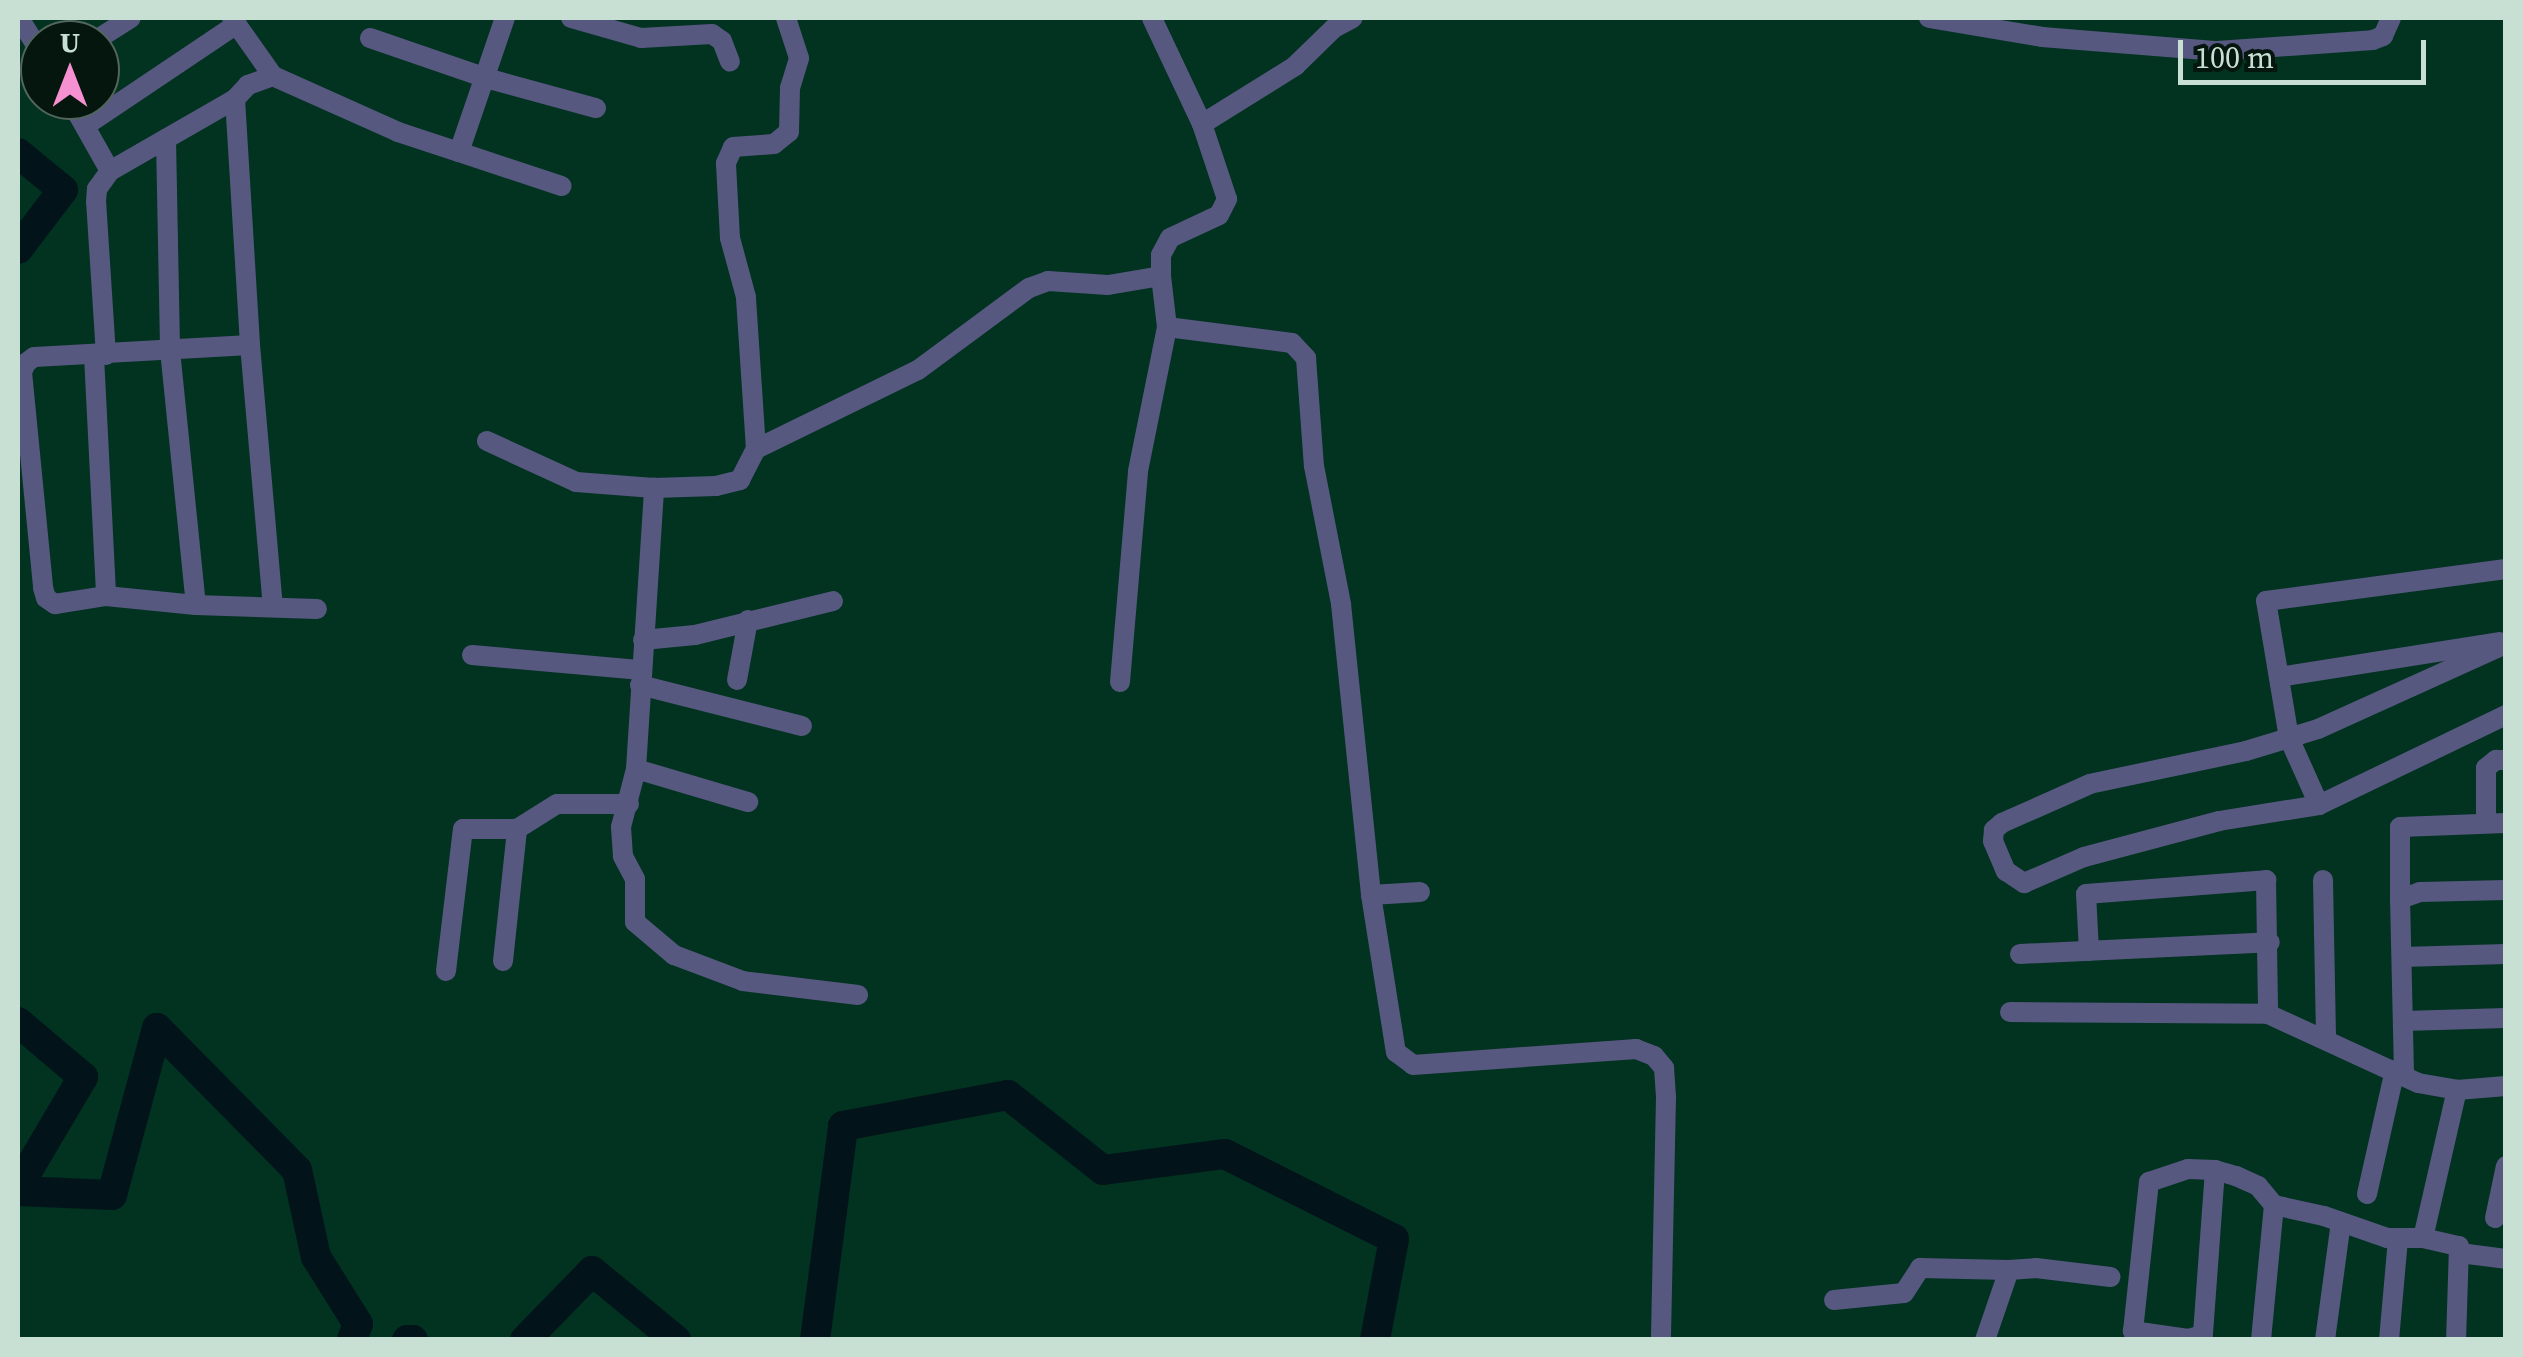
<!DOCTYPE html>
<html>
<head>
<meta charset="utf-8">
<style>
  body { margin:0 }
  #map { position:relative; width:2523px; height:1357px; overflow:hidden; background:#023220; font-family:"Source Serif 4",serif }
  div>[style] { position:absolute }
  .river>* { height:30px; margin:-15px; padding:0 15px; transform-origin:15px; border-radius:15px; background:#02141a }
  .street>* { height:20px; margin:-10px; padding:0 10px; transform-origin:10px; border-radius:10px; background:#575880 }
  span { translate:-50% -50%; white-space:nowrap; text-align:center; line-height:1.15; -webkit-text-stroke:8px #04160e; paint-order:stroke }
  .frame { position:absolute; inset:0; border:20px solid #c8dfd3; pointer-events:none }
  .north { position:absolute; left:20px; top:20px; width:100px; height:100px; box-sizing:border-box; background:#04160e; border:2px solid #52665d; border-radius:50%; rotate:0deg; font-size:28px; font-weight:700; line-height:40px; text-align:center; color:#c8dfd3 }
  .north::after { content:''; display:block; margin:auto; width:35px; height:45px; background:#f590d1; clip-path:polygon(50% 0,100% 100%,50% 72%,0 100%) }
  .scale { position:absolute; left:2178px; top:40px; width:248px; height:45px; box-sizing:border-box; border:5px solid #c8dfd3; border-top:0; padding-left:12px; font-size:30px; line-height:35px; white-space:nowrap; color:#c8dfd3; -webkit-text-stroke:8px #04160e; paint-order:stroke }
</style>
</head>
<body>
<div id="map">
  <div class="river">
    <div style="left:18px;top:153px;width:58px;rotate:39.4deg"></div>
    <div style="left:63px;top:190px;width:74px;rotate:127.3deg"></div>
    <div style="left:18px;top:1022px;width:85px;rotate:40.2deg"></div>
    <div style="left:83px;top:1077px;width:128px;rotate:120.6deg"></div>
    <div style="left:18px;top:1191px;width:94px;rotate:2.4deg"></div>
    <div style="left:112px;top:1195px;width:173px;rotate:-74.9deg"></div>
    <div style="left:157px;top:1028px;width:199px;rotate:45.4deg"></div>
    <div style="left:297px;top:1170px;width:89px;rotate:77.7deg"></div>
    <div style="left:316px;top:1257px;width:79px;rotate:57.9deg"></div>
    <div style="left:358px;top:1324px;width:17px;rotate:111deg"></div>
    <div style="left:407px;top:1340px;width:6px"></div>
    <div style="left:525px;top:1340px;width:96px;rotate:-45.8deg"></div>
    <div style="left:592px;top:1271px;width:109px;rotate:39.4deg"></div>
    <div style="left:815px;top:1340px;width:216px;rotate:-82.5deg"></div>
    <div style="left:843px;top:1126px;width:168px;rotate:-10.6deg"></div>
    <div style="left:1008px;top:1095px;width:121px;rotate:38.3deg"></div>
    <div style="left:1103px;top:1170px;width:123px;rotate:-7.5deg"></div>
    <div style="left:1225px;top:1154px;width:189px;rotate:26.7deg"></div>
    <div style="left:1394px;top:1239px;width:103px;rotate:100.7deg"></div>
  </div>
  <div class="street">
    <div style="left:19px;top:18px;width:39px;rotate:58deg"></div>
    <div style="left:232px;top:18px;width:71px;rotate:54.7deg"></div>
    <div style="left:273px;top:76px;width:137px;rotate:24.1deg"></div>
    <div style="left:398px;top:132px;width:64px;rotate:18.2deg"></div>
    <div style="left:459px;top:152px;width:142px;rotate:-71.1deg"></div>
    <div style="left:571px;top:18px;width:73px;rotate:15.9deg"></div>
    <div style="left:641px;top:38px;width:71px;rotate:-3.2deg"></div>
    <div style="left:712px;top:34px;width:12px;rotate:35deg"></div>
    <div style="left:722px;top:41px;width:22px;rotate:69deg"></div>
    <div style="left:1929px;top:18px;width:115px;rotate:9.5deg"></div>
    <div style="left:2042px;top:37px;width:176px;rotate:4.6deg"></div>
    <div style="left:2217px;top:51px;width:156px;rotate:-4deg"></div>
    <div style="left:2373px;top:40px;width:11px;rotate:-22deg"></div>
    <div style="left:2383px;top:36px;width:20px;rotate:-66deg"></div>
    <div style="left:370px;top:38px;width:123px;rotate:19deg"></div>
    <div style="left:486px;top:78px;width:114px;rotate:15.3deg"></div>
    <div style="left:96px;top:40px;width:41px;rotate:-32.2deg"></div>
    <div style="left:235px;top:99px;width:246px;rotate:86.5deg"></div>
    <div style="left:250px;top:345px;width:262px;rotate:85deg"></div>
    <div style="left:70px;top:100px;width:81px;rotate:60.6deg"></div>
    <div style="left:110px;top:171px;width:144px;rotate:-29.9deg"></div>
    <div style="left:235px;top:99px;width:19px;rotate:-47deg"></div>
    <div style="left:248px;top:85px;width:27px;rotate:-20deg"></div>
    <div style="left:1202px;top:124px;width:110px;rotate:-31.9deg"></div>
    <div style="left:1295px;top:66px;width:54px;rotate:-44.3deg"></div>
    <div style="left:1334px;top:28px;width:21px;rotate:-28deg"></div>
    <div style="left:85px;top:126px;width:183px;rotate:-33.9deg"></div>
    <div style="left:166px;top:139px;width:211px;rotate:88.9deg"></div>
    <div style="left:170px;top:350px;width:256px;rotate:84.2deg"></div>
    <div style="left:459px;top:152px;width:108px;rotate:18.4deg"></div>
    <div style="left:1161px;top:276px;width:51px;rotate:83.3deg"></div>
    <div style="left:1167px;top:327px;width:126px;rotate:7.3deg"></div>
    <div style="left:1292px;top:343px;width:21px;rotate:47deg"></div>
    <div style="left:1306px;top:358px;width:108px;rotate:85.8deg"></div>
    <div style="left:1314px;top:466px;width:141px;rotate:78.9deg"></div>
    <div style="left:1341px;top:604px;width:293px;rotate:84.1deg"></div>
    <div style="left:1371px;top:895px;width:159px;rotate:81deg"></div>
    <div style="left:1396px;top:1052px;width:21px;rotate:37deg"></div>
    <div style="left:1413px;top:1065px;width:224px;rotate:-4.1deg"></div>
    <div style="left:1636px;top:1049px;width:19px;rotate:21deg"></div>
    <div style="left:1654px;top:1056px;width:16px;rotate:50deg"></div>
    <div style="left:1664px;top:1068px;width:29px;rotate:86deg"></div>
    <div style="left:1666px;top:1097px;width:243px;rotate:91.2deg"></div>
    <div style="left:250px;top:345px;width:216px;rotate:176.8deg"></div>
    <div style="left:34px;top:357px;width:10px;rotate:143deg"></div>
    <div style="left:26px;top:363px;width:10px;rotate:114deg"></div>
    <div style="left:22px;top:372px;width:217px;rotate:84.4deg"></div>
    <div style="left:43px;top:588px;width:10px;rotate:73deg"></div>
    <div style="left:46px;top:598px;width:11px;rotate:34deg"></div>
    <div style="left:55px;top:604px;width:52px;rotate:-8.9deg"></div>
    <div style="left:106px;top:596px;width:90px;rotate:5.7deg"></div>
    <div style="left:196px;top:605px;width:121px;rotate:1.9deg"></div>
    <div style="left:106px;top:355px;width:153px;rotate:-93.7deg"></div>
    <div style="left:96px;top:202px;width:13px;rotate:-86deg"></div>
    <div style="left:97px;top:189px;width:22px;rotate:-54deg"></div>
    <div style="left:94px;top:356px;width:240px;rotate:87.1deg"></div>
    <div style="left:487px;top:441px;width:98px;rotate:24.7deg"></div>
    <div style="left:576px;top:482px;width:78px;rotate:4.4deg"></div>
    <div style="left:756px;top:449px;width:152px;rotate:-93.8deg"></div>
    <div style="left:746px;top:297px;width:61px;rotate:-105.2deg"></div>
    <div style="left:730px;top:238px;width:75px;rotate:-93.1deg"></div>
    <div style="left:726px;top:163px;width:17px;rotate:-66deg"></div>
    <div style="left:733px;top:147px;width:41px;rotate:-4.2deg"></div>
    <div style="left:774px;top:144px;width:19px;rotate:-39deg"></div>
    <div style="left:789px;top:132px;width:44px;rotate:-88.7deg"></div>
    <div style="left:790px;top:88px;width:31px;rotate:-73deg"></div>
    <div style="left:799px;top:58px;width:42px;rotate:-108deg"></div>
    <div style="left:643px;top:640px;width:52px;rotate:-5.5deg"></div>
    <div style="left:695px;top:635px;width:142px;rotate:-13.8deg"></div>
    <div style="left:2506px;top:644px;width:206px;rotate:155.7deg"></div>
    <div style="left:2318px;top:729px;width:75px;rotate:163deg"></div>
    <div style="left:2246px;top:751px;width:159px;rotate:168.1deg"></div>
    <div style="left:2090px;top:784px;width:96px;rotate:156.1deg"></div>
    <div style="left:2002px;top:823px;width:11px;rotate:139deg"></div>
    <div style="left:1994px;top:830px;width:11px;rotate:95deg"></div>
    <div style="left:1993px;top:841px;width:33px;rotate:67deg"></div>
    <div style="left:2006px;top:871px;width:22px;rotate:34deg"></div>
    <div style="left:2024px;top:883px;width:65px;rotate:-23.4deg"></div>
    <div style="left:2084px;top:857px;width:140px;rotate:-14.9deg"></div>
    <div style="left:2219px;top:821px;width:101px;rotate:-9.1deg"></div>
    <div style="left:2319px;top:805px;width:208px;rotate:-25.7deg"></div>
    <div style="left:472px;top:655px;width:170px;rotate:5.1deg"></div>
    <div style="left:2279px;top:677px;width:223px;rotate:-9deg"></div>
    <div style="left:737px;top:680px;width:61px;rotate:-79.6deg"></div>
    <div style="left:1120px;top:682px;width:212px;rotate:-85.1deg"></div>
    <div style="left:1138px;top:471px;width:147px;rotate:-78.6deg"></div>
    <div style="left:640px;top:685px;width:167px;rotate:14.2deg"></div>
    <div style="left:636px;top:769px;width:117px;rotate:16.4deg"></div>
    <div style="left:2319px;top:805px;width:73px;rotate:-114.1deg"></div>
    <div style="left:2289px;top:738px;width:139px;rotate:-99.5deg"></div>
    <div style="left:2266px;top:601px;width:242px;rotate:-7.6deg"></div>
    <div style="left:2486px;top:823px;width:55px;rotate:-90deg"></div>
    <div style="left:2486px;top:768px;width:13px;rotate:-39deg"></div>
    <div style="left:2496px;top:760px;width:10px"></div>
    <div style="left:2323px;top:880px;width:157px;rotate:88.9deg"></div>
    <div style="left:1371px;top:895px;width:49px;rotate:-3.5deg"></div>
    <div style="left:2400px;top:899px;width:72px;rotate:-90deg"></div>
    <div style="left:2400px;top:827px;width:106px;rotate:-2.2deg"></div>
    <div style="left:2089px;top:951px;width:57px;rotate:-93deg"></div>
    <div style="left:2086px;top:894px;width:181px;rotate:-4.4deg"></div>
    <div style="left:2266px;top:880px;width:134px;rotate:89.1deg"></div>
    <div style="left:2020px;top:954px;width:250px;rotate:-2.7deg"></div>
    <div style="left:2402px;top:957px;width:104px;rotate:-1.7deg"></div>
    <div style="left:503px;top:961px;width:133px;rotate:-83.9deg"></div>
    <div style="left:446px;top:971px;width:143px;rotate:-83.2deg"></div>
    <div style="left:463px;top:829px;width:54px"></div>
    <div style="left:517px;top:829px;width:47px;rotate:-32deg"></div>
    <div style="left:557px;top:804px;width:72px"></div>
    <div style="left:858px;top:995px;width:116px;rotate:-173.1deg"></div>
    <div style="left:743px;top:981px;width:74px;rotate:-159.4deg"></div>
    <div style="left:674px;top:955px;width:51px;rotate:-139.8deg"></div>
    <div style="left:635px;top:922px;width:43px;rotate:-90deg"></div>
    <div style="left:635px;top:879px;width:26px;rotate:-118deg"></div>
    <div style="left:623px;top:856px;width:29px;rotate:-94deg"></div>
    <div style="left:621px;top:827px;width:60px;rotate:-75.5deg"></div>
    <div style="left:636px;top:769px;width:282px;rotate:-86.3deg"></div>
    <div style="left:654px;top:488px;width:62px;rotate:-1.8deg"></div>
    <div style="left:716px;top:486px;width:25px;rotate:-14deg"></div>
    <div style="left:740px;top:480px;width:35px;rotate:-63deg"></div>
    <div style="left:756px;top:449px;width:180px;rotate:-26deg"></div>
    <div style="left:918px;top:370px;width:138px;rotate:-36.5deg"></div>
    <div style="left:1029px;top:288px;width:20px;rotate:-20deg"></div>
    <div style="left:1048px;top:281px;width:60px;rotate:3.8deg"></div>
    <div style="left:1108px;top:285px;width:54px;rotate:-9.6deg"></div>
    <div style="left:1161px;top:276px;width:21px;rotate:-90deg"></div>
    <div style="left:1161px;top:255px;width:19px;rotate:-62deg"></div>
    <div style="left:1170px;top:238px;width:54px;rotate:-25.1deg"></div>
    <div style="left:1219px;top:215px;width:18px;rotate:-63deg"></div>
    <div style="left:1227px;top:199px;width:79px;rotate:-108.4deg"></div>
    <div style="left:1202px;top:124px;width:117px;rotate:-115.3deg"></div>
    <div style="left:2010px;top:1012px;width:258px;rotate:0.4deg"></div>
    <div style="left:2268px;top:1014px;width:165px;rotate:24.7deg"></div>
    <div style="left:2418px;top:1083px;width:40px;rotate:10deg"></div>
    <div style="left:2404px;top:1021px;width:102px;rotate:-1.7deg"></div>
    <div style="left:2404px;top:1074px;width:175px;rotate:-91.3deg"></div>
    <div style="left:2400px;top:899px;width:21px;rotate:-19deg"></div>
    <div style="left:2420px;top:892px;width:86px;rotate:-1.3deg"></div>
    <div style="left:2215px;top:1170px;width:165px;rotate:94.2deg"></div>
    <div style="left:2203px;top:1335px;width:16px;rotate:165deg"></div>
    <div style="left:2188px;top:1339px;width:56px;rotate:-171.7deg"></div>
    <div style="left:2133px;top:1331px;width:150px;rotate:-83.9deg"></div>
    <div style="left:2149px;top:1182px;width:41px;rotate:-18.4deg"></div>
    <div style="left:2188px;top:1169px;width:27px;rotate:2deg"></div>
    <div style="left:2215px;top:1170px;width:22px;rotate:16deg"></div>
    <div style="left:2236px;top:1176px;width:24px;rotate:24deg"></div>
    <div style="left:2258px;top:1186px;width:25px;rotate:50deg"></div>
    <div style="left:2274px;top:1205px;width:51px;rotate:12.4deg"></div>
    <div style="left:2324px;top:1216px;width:67px;rotate:19.2deg"></div>
    <div style="left:2387px;top:1238px;width:36px"></div>
    <div style="left:2423px;top:1238px;width:37px;rotate:13deg"></div>
    <div style="left:2459px;top:1246px;width:94px;rotate:91.8deg"></div>
    <div style="left:2367px;top:1194px;width:127px;rotate:-77.3deg"></div>
    <div style="left:2495px;top:1218px;width:53px;rotate:-78.1deg"></div>
    <div style="left:2423px;top:1238px;width:152px;rotate:-77.1deg"></div>
    <div style="left:2457px;top:1090px;width:49px;rotate:-4.7deg"></div>
    <div style="left:2460px;top:1253px;width:46px;rotate:7.4deg"></div>
    <div style="left:2009px;top:1270px;width:27px;rotate:-4deg"></div>
    <div style="left:2036px;top:1268px;width:75px;rotate:6.9deg"></div>
    <div style="left:1834px;top:1300px;width:70px;rotate:-5.7deg"></div>
    <div style="left:1904px;top:1293px;width:30px;rotate:-57deg"></div>
    <div style="left:1920px;top:1268px;width:89px;rotate:1.3deg"></div>
    <div style="left:2009px;top:1270px;width:74px;rotate:108.9deg"></div>
    <div style="left:2261px;top:1340px;width:136px;rotate:-84.5deg"></div>
    <div style="left:2325px;top:1340px;width:119px;rotate:-82.3deg"></div>
    <div style="left:2389px;top:1340px;width:100px;rotate:-84.9deg"></div>
  </div>
  <div class="frame"></div>
  <div class="north">U</div>
  <div class="scale">100 m</div>
</div>
</body>
</html>
